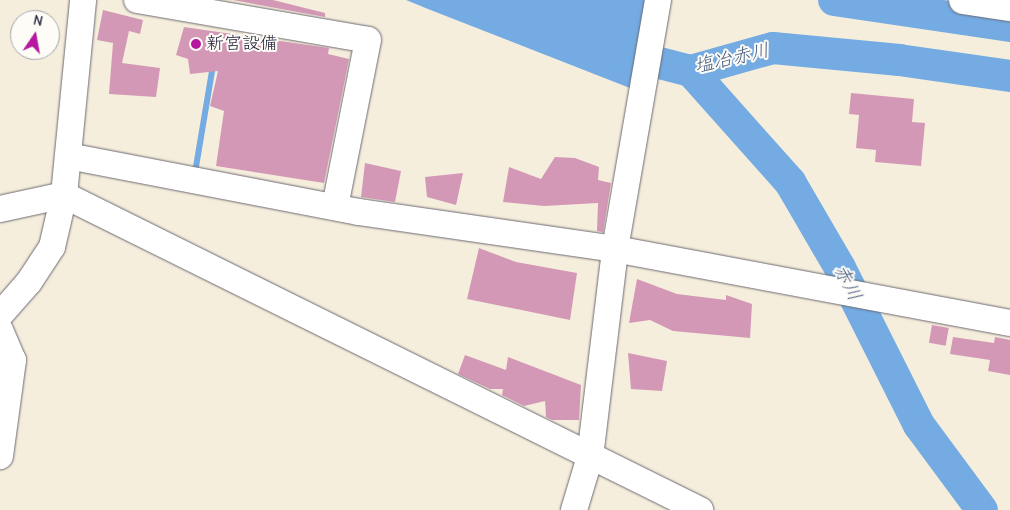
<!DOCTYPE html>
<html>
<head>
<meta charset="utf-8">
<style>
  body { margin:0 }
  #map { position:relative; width:1010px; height:510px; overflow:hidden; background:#f6eedc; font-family:"Comic Neue","Klee One",sans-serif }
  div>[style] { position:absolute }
  .water>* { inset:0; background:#73abe2 }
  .stream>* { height:5.5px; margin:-2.75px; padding:0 2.75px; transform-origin:2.75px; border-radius:2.75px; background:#73abe2 }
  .river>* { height:32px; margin:-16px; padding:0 16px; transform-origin:16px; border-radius:16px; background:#73abe2 }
  .building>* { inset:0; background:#d498b7; transform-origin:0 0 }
  .roads { filter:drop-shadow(0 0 1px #6c6973) drop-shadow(0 0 1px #6c6973) }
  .minor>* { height:26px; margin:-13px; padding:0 13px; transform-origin:13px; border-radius:13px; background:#fff }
  .major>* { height:28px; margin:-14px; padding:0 14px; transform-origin:14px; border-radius:14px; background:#fff }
  .dots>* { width:14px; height:14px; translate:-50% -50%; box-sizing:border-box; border:2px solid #fdfcf7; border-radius:50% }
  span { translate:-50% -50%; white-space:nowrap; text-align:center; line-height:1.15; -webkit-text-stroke:4px #fdfcf7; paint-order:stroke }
  .poi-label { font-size:18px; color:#22223b }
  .left { translate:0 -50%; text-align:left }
  .water-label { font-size:19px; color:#42597e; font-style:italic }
  .north { position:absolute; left:10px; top:10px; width:50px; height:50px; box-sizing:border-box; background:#fdfcf7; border:1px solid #a5a5ac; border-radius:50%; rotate:12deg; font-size:14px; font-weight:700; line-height:20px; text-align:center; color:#22223b }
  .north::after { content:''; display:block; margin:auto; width:18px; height:22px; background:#b5179e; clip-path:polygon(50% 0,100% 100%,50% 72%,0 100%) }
</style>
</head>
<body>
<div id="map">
  <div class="water">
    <div style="clip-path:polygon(406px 0,651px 0,635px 90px,428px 9px)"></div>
  </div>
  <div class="stream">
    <div style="left:195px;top:173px;width:109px;rotate:-80.5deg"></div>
  </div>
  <div class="river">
    <div style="left:834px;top:0;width:178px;rotate:8.4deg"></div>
    <div style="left:617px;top:52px;width:76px;rotate:14.4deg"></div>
    <div style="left:691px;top:71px;width:85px;rotate:-15.7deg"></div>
    <div style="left:773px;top:48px;width:127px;rotate:5.4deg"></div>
    <div style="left:899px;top:60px;width:112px;rotate:8.2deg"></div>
    <div style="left:691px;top:71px;width:149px;rotate:48.3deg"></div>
    <div style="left:790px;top:182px;width:99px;rotate:59.8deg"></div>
    <div style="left:840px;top:268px;width:176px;rotate:63.3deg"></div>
    <div style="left:919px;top:425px;width:106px;rotate:53.5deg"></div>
  </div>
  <div class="building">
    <div style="clip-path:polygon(233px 0,273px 0,325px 13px,325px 17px)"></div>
    <div style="clip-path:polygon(103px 10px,143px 20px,140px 34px,129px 31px,122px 63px,160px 68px,156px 97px,109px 94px,113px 43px,97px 40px)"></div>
    <div style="clip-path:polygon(184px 27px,329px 48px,328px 54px,349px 59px,324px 183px,216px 166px,224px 111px,210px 106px,218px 71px,190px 74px,188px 59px,176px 55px)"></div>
    <div style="clip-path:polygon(851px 93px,914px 99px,912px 122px,925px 123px,921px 166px,875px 162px,876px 150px,856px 148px,859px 115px,849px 114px)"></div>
    <div style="clip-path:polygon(555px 157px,575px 158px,599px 167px,598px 180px,611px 183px,603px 232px,597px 231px,598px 203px,544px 206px,503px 202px,509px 167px,541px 179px)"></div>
    <div style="clip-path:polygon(365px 163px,401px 171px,395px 202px,361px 197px)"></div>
    <div style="clip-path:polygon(463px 173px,456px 205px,427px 197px,425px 177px)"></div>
    <div style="clip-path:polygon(479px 248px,516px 262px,577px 273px,570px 320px,467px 299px)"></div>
    <div style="clip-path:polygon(637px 279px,677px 294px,726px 300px,726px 295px,752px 304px,750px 338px,673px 331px,650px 320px,629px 323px)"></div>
    <div style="left:932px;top:325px;width:17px;height:18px;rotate:10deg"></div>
    <div style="clip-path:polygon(953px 337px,994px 343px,995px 337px,1010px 340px,1010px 375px,988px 371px,990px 360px,950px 354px)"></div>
    <div style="clip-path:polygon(628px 353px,667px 361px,662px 391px,631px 389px)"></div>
    <div style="clip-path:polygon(465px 355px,506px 370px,508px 357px,581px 385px,579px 420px,552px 420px,546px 417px,545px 401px,524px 406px,502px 395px,503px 389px,490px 389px,458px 374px)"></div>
  </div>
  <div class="roads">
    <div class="minor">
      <div style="left:137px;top:0;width:234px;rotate:9.8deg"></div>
      <div style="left:368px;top:40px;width:170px;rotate:101.2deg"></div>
      <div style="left:68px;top:156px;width:296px;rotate:10.9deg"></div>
      <div style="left:359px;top:212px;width:259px;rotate:8.2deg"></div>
      <div style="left:615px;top:249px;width:402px;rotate:10.6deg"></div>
      <div style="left:0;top:209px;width:66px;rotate:-12.3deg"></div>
      <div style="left:64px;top:195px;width:710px;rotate:26.35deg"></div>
      <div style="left:0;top:315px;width:44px;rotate:-48.7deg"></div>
      <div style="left:29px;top:282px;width:42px;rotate:-56.7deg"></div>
      <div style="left:52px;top:247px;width:53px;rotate:-77deg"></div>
      <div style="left:64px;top:195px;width:196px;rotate:-84.4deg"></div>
      <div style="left:0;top:330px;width:33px;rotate:67deg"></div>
      <div style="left:13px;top:360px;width:97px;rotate:97.7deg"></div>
      <div style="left:574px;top:510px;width:55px;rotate:-73.2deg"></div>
      <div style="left:590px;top:457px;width:209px;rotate:-83.1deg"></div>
      <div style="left:615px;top:249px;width:253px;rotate:-80.2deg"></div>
    </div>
    <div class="major">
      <div style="left:963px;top:0;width:48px;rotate:8.5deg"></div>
    </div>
  </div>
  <div class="dots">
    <div style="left:196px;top:44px;background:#b5179e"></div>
  </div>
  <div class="poi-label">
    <span class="left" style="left:206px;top:44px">新宮設備</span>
  </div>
  <div class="water-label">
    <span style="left:732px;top:59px;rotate:-13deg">塩冶赤川</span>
    <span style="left:847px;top:283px;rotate:63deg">赤川</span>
  </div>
  <div class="north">N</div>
</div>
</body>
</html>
